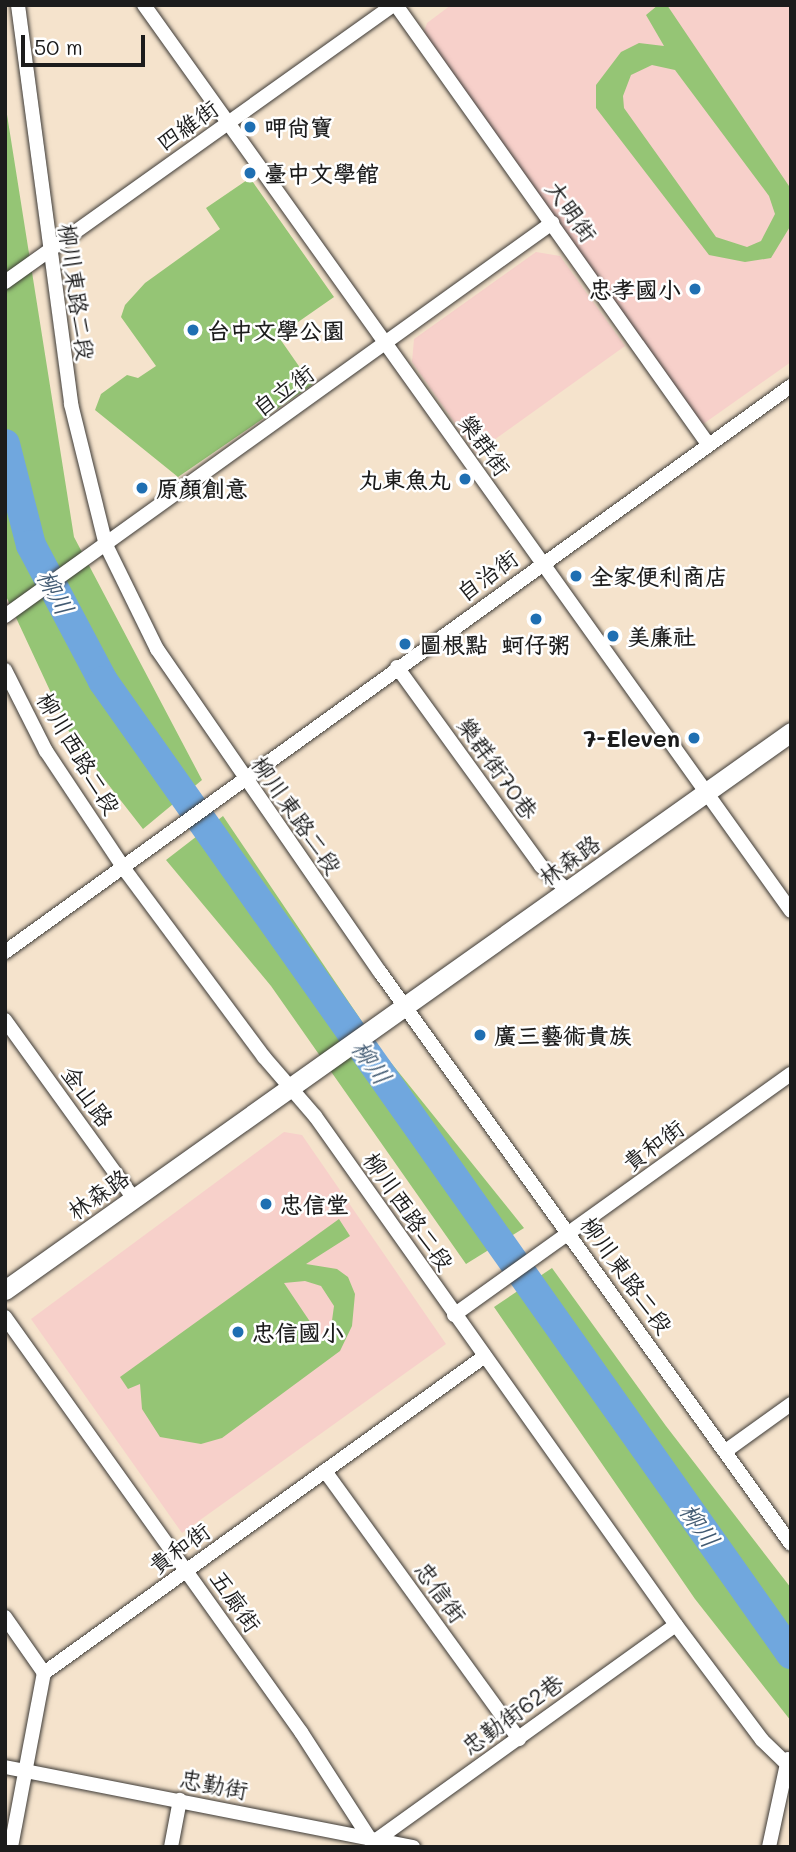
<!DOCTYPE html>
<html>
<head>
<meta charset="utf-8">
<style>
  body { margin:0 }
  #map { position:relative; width:796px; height:1852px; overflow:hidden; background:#f5e3cc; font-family:Mali,"LXGW WenKai TC",sans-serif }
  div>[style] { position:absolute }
  .built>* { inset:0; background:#f7d0ca }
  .green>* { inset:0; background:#95c575 }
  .river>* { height:30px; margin:-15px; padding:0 15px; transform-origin:15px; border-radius:15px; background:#70a7de }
  .roads { filter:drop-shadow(0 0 2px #3d3a36) drop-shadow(0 0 2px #3d3a36) }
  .street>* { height:14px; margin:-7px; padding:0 7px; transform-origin:7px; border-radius:7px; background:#fff }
  .secondary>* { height:19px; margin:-9.5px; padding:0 9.5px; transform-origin:9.5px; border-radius:9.5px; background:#fff }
  .dots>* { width:19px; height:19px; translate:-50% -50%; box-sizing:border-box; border:4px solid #fff; border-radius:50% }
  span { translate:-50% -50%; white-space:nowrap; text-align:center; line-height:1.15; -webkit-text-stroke:5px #fff; paint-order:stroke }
  .street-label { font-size:23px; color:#1c1c1c }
  .poi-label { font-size:23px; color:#1c1c1c; font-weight:700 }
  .left { translate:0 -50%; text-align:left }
  .right { translate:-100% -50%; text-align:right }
  .water-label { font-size:24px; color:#425b73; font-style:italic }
  .frame { position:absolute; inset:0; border:7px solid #1c1c1c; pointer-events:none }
  .scale { position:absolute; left:21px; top:35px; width:124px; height:32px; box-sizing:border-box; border:4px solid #1c1c1c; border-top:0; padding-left:9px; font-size:21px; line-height:24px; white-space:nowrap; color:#1c1c1c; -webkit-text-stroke:5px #fff; paint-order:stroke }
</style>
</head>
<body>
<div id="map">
  <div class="built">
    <div style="clip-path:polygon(451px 5px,791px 5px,791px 362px,699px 427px,421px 40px,427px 23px)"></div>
    <div style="clip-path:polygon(536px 252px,560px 256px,625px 346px,476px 453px,412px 362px,414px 339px)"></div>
    <div style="clip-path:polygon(284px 1132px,302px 1135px,446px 1344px,182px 1533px,31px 1319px)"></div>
  </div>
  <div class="green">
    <div style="clip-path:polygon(evenodd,658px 5px,667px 5px,791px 189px,791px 225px,771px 258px,745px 262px,709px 255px,596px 108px,596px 85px,621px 52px,639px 43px,664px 46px,646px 15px,658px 5px,652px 65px,675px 70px,769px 196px,775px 214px,761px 241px,747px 247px,716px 237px,624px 108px,623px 96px,631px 75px,652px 65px)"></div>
    <div style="clip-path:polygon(5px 102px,74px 537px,202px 780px,143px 829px,72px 738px,5px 594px)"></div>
    <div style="clip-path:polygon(250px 178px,334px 297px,278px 336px,312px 385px,178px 477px,95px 410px,101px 394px,127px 375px,138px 378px,156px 366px,121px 317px,125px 305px,145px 283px,220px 229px,206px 208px)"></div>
    <div style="clip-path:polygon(223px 816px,384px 1054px,524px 1228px,466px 1264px,271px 986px,166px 860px)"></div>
    <div style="clip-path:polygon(evenodd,339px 1219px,350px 1236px,306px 1264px,337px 1269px,348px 1277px,355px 1294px,352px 1326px,340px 1351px,222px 1438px,201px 1444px,160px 1437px,142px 1409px,140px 1384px,128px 1389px,120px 1377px,339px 1219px,305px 1281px,321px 1286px,334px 1306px,330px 1335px,323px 1341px,284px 1283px,305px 1281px)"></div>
    <div style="clip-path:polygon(552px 1268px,666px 1426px,791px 1588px,791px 1721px,695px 1599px,494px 1307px)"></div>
  </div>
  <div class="river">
    <div style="left:5px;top:444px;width:104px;rotate:75.6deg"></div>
    <div style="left:31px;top:545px;width:154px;rotate:62.1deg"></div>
    <div style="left:103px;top:681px;width:1192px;rotate:54.74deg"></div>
  </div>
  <div class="roads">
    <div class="street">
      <div style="left:18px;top:5px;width:403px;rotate:82.4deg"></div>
      <div style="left:71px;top:404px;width:145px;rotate:76.1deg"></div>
      <div style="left:106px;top:545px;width:116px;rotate:63.9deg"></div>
      <div style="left:157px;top:649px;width:393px;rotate:55.4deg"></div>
      <div style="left:380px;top:972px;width:704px;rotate:54.3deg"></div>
      <div style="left:144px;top:5px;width:1113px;rotate:54.47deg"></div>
      <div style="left:396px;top:5px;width:539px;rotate:54.6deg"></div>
      <div style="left:5px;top:282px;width:478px;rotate:-35.5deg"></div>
      <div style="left:5px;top:616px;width:674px;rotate:-35.7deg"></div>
      <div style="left:397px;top:667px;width:246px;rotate:54.1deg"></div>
      <div style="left:541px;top:866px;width:37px;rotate:43deg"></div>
      <div style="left:5px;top:670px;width:91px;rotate:63.2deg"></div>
      <div style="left:46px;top:751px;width:143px;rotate:56.4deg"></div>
      <div style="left:125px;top:870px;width:233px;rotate:53.4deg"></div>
      <div style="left:264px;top:1057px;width:78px;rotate:49.2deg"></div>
      <div style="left:315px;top:1116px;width:624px;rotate:54.65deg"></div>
      <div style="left:676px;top:1625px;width:144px;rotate:53.2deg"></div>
      <div style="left:762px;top:1740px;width:40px;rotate:44deg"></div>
      <div style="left:5px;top:952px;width:969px;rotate:-35.76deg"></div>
      <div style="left:5px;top:1020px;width:221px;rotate:54.2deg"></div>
      <div style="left:454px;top:1315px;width:414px;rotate:-35.6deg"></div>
      <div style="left:5px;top:1317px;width:510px;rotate:54.5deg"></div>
      <div style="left:301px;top:1732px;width:137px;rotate:57.2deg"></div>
      <div style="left:727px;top:1450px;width:79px;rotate:-35.7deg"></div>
      <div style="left:325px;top:1471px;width:331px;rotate:54.1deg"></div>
      <div style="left:5px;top:1617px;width:68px;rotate:55.1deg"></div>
      <div style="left:5px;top:1767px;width:416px;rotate:11.1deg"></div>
      <div style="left:375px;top:1841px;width:370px;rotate:-35.7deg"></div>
      <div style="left:11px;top:1847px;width:177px;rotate:-79.3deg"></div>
      <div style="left:44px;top:1673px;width:543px;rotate:-35.71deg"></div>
      <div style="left:171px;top:1847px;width:48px;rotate:-79.2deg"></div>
      <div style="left:769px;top:1847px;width:90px;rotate:-77.8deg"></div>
    </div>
    <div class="secondary">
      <div style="left:5px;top:1290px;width:964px;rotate:-35.37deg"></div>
    </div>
  </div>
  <div class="dots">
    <div style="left:250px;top:127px;background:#1f6fb2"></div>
    <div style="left:250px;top:173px;background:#1f6fb2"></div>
    <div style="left:695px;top:289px;background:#1f6fb2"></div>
    <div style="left:193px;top:330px;background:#1f6fb2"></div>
    <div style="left:465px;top:479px;background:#1f6fb2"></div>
    <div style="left:142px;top:488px;background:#1f6fb2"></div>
    <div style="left:576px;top:576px;background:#1f6fb2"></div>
    <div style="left:536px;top:619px;background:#1f6fb2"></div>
    <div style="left:613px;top:636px;background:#1f6fb2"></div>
    <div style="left:405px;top:644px;background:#1f6fb2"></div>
    <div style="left:694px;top:738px;background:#1f6fb2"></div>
    <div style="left:480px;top:1035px;background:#1f6fb2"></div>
    <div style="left:266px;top:1204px;background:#1f6fb2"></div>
    <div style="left:238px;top:1332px;background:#1f6fb2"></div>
  </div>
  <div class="street-label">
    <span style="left:187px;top:125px;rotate:-35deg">四維街</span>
    <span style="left:572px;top:211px;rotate:55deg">大明街</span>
    <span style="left:77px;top:292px;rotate:82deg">柳川東路二段</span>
    <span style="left:283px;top:390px;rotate:-36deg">自立街</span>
    <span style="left:485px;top:445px;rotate:54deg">樂群街</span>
    <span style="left:487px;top:575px;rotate:-36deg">自治街</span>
    <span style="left:79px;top:753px;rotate:59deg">柳川西路二段</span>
    <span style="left:498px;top:768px;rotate:54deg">樂群街70巷</span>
    <span style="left:297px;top:815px;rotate:55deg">柳川東路二段</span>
    <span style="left:569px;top:860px;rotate:-36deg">林森路</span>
    <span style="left:88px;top:1096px;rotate:54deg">金山路</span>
    <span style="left:653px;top:1145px;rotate:-36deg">貴和街</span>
    <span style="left:98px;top:1194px;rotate:-35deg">林森路</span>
    <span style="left:409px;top:1211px;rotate:55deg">柳川西路二段</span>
    <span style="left:627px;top:1275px;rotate:54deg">柳川東路二段</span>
    <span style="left:179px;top:1548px;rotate:-36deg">貴和街</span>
    <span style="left:441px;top:1592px;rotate:54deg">忠信街</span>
    <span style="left:236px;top:1601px;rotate:55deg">五廊街</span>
    <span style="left:512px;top:1714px;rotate:-36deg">忠勤街62巷</span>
    <span style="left:214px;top:1784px;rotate:11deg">忠勤街</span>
  </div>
  <div class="poi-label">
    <span class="left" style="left:264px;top:127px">呷尚寶</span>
    <span class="left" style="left:264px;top:173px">臺中文學館</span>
    <span class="right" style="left:681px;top:289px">忠孝國小</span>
    <span class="left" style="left:207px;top:330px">台中文學公園</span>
    <span class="right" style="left:451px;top:479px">丸東魚丸</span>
    <span class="left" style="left:156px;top:488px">原顏創意</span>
    <span class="left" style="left:590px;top:576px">全家便利商店</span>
    <span class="left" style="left:627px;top:636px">美廉社</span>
    <span class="left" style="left:419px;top:644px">圖根點</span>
    <span style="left:536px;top:644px">蚵仔粥</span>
    <span class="right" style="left:680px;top:738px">7-Eleven</span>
    <span class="left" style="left:494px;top:1035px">廣三藝術貴族</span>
    <span class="left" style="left:280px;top:1204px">忠信堂</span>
    <span class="left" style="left:252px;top:1332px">忠信國小</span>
  </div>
  <div class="water-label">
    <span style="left:56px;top:592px;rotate:62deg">柳川</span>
    <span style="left:372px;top:1062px;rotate:55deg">柳川</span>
    <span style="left:700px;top:1525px;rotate:55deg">柳川</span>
  </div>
  <div class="frame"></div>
  <div class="scale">50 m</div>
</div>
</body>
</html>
